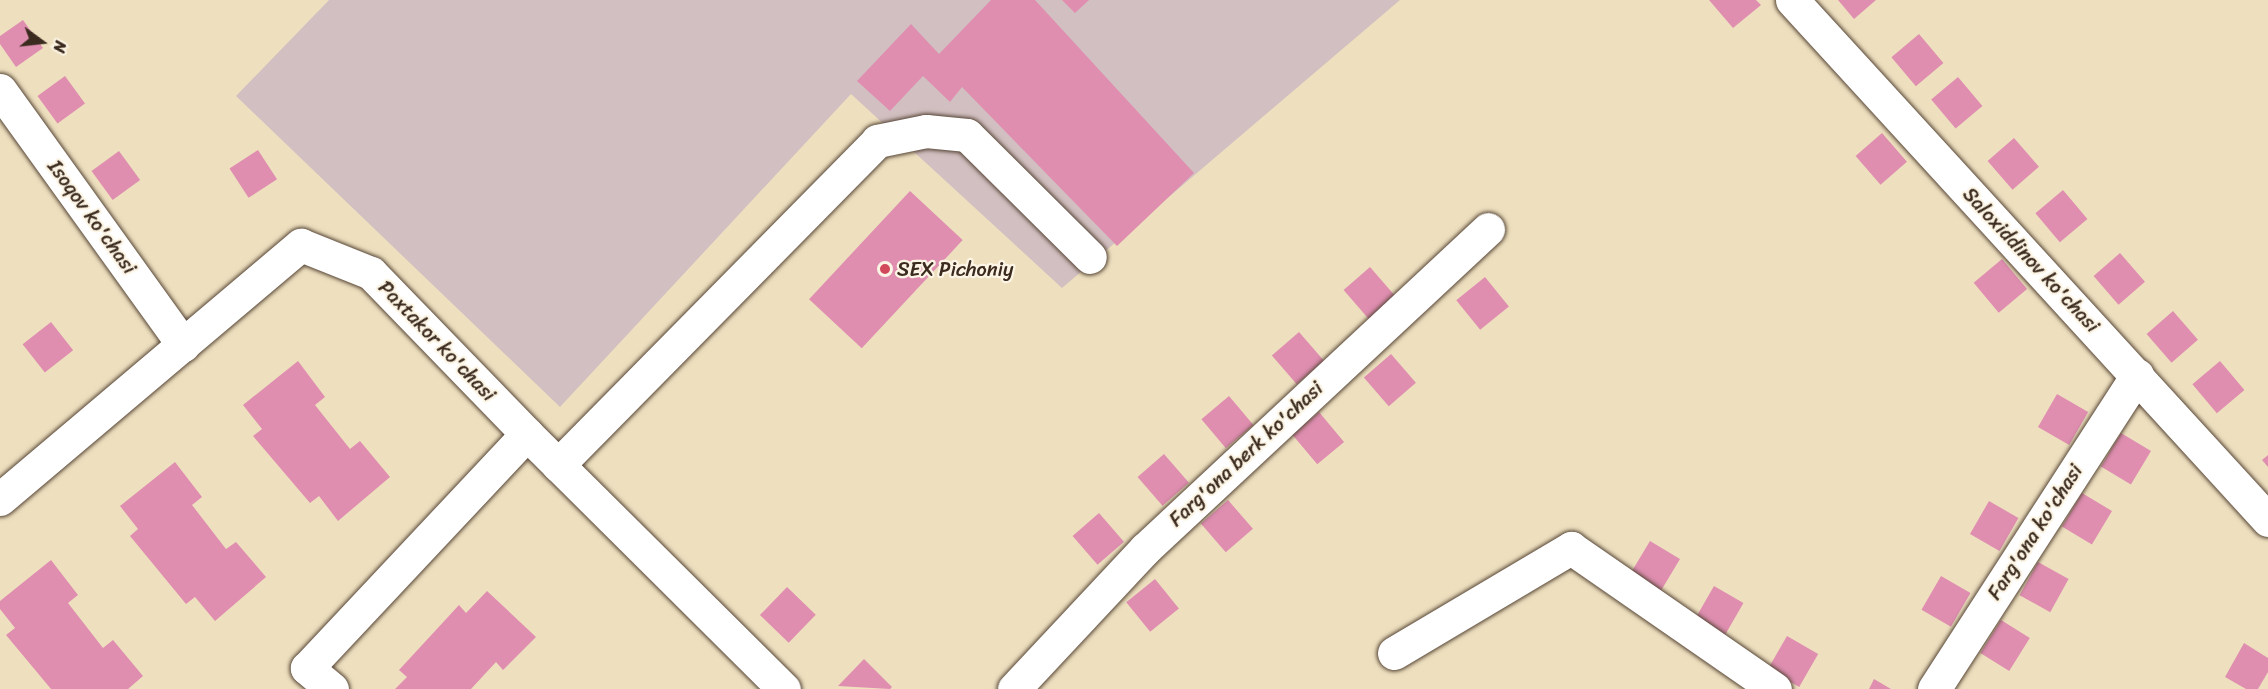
<!DOCTYPE html>
<html>
<head>
<meta charset="utf-8">
<style>
  body { margin:0 }
  #map { position:relative; width:2268px; height:689px; overflow:hidden; background:#eee0bf; font-family:Sriracha,sans-serif }
  div>[style] { position:absolute }
  .industrial>* { inset:0; background:#d2bfc1 }
  .building>* { inset:0; background:#df8eb0; transform-origin:0 0 }
  .roads { filter:drop-shadow(0 0 2px #564536) drop-shadow(0 0 2px #564536) }
  .minor>* { height:33px; margin:-16.5px; padding:0 16.5px; transform-origin:16.5px; border-radius:16.5px; background:#fff }
  .dots>* { width:16px; height:16px; translate:-50% -50%; box-sizing:border-box; border:3px solid #fcf5e5; border-radius:50% }
  span { translate:-50% -50%; white-space:nowrap; text-align:center; line-height:1.15; -webkit-text-stroke:4.5px #fcf5e5; paint-order:stroke }
  .street-label { font-size:20px; color:#3b2a1e }
  .poi-label { font-size:20px; color:#3b2a1e }
  .left { translate:0 -50%; text-align:left }
  .north { position:absolute; left:12px; top:12px; width:60px; height:60px; -webkit-text-stroke:4px #fcf5e5; paint-order:stroke; rotate:105deg; font-size:16px; font-weight:700; line-height:24px; text-align:center; color:#3b2a1e }
  .north::after { content:''; display:block; margin:auto; width:21px; height:27px; background:#3b2a1e; clip-path:polygon(50% 0,100% 100%,50% 72%,0 100%) }
</style>
</head>
<body>
<div id="map">
  <div class="industrial">
    <div style="clip-path:polygon(329px 0,1400px 0,1062px 288px,851px 94px,560px 407px,236px 96px)"></div>
  </div>
  <div class="building">
    <div style="clip-path:polygon(991px 0,1035px 0,1194px 173px,1117px 246px,962px 87px,950px 102px,923px 76px,890px 111px,857px 81px,911px 24px,939px 54px)"></div>
    <div style="clip-path:polygon(1062px 0,1089px 0,1075px 13px)"></div>
    <div style="clip-path:polygon(1709px 0,1756px 0,1761px 5px,1733px 28px)"></div>
    <div style="clip-path:polygon(1838px 0,1876px 0,1854px 19px)"></div>
    <div style="clip-path:polygon(23px 20px,43px 48px,16px 67px,0 44px,0 36px)"></div>
    <div style="left:1919px;top:34px;width:38px;height:36px;rotate:50deg"></div>
    <div style="left:65px;top:76px;width:34px;height:34px;rotate:54deg"></div>
    <div style="left:1958px;top:77px;width:38px;height:35px;rotate:50deg"></div>
    <div style="left:1882px;top:133px;width:38px;height:35px;rotate:49deg"></div>
    <div style="left:2014px;top:138px;width:38px;height:35px;rotate:49deg"></div>
    <div style="left:258px;top:150px;width:35px;height:34px;rotate:57deg"></div>
    <div style="left:119px;top:151px;width:36px;height:34px;rotate:54deg"></div>
    <div style="left:2063px;top:190px;width:38px;height:36px;rotate:50deg"></div>
    <div style="left:910px;top:191px;width:72px;height:148px;rotate:43deg"></div>
    <div style="left:2120px;top:253px;width:38px;height:35px;rotate:49deg"></div>
    <div style="left:2002px;top:259px;width:39px;height:37px;rotate:50deg"></div>
    <div style="left:1370px;top:267px;width:38px;height:35px;rotate:49deg"></div>
    <div style="left:1485px;top:277px;width:38px;height:37px;rotate:51deg"></div>
    <div style="left:2173px;top:311px;width:38px;height:35px;rotate:49deg"></div>
    <div style="left:51px;top:322px;width:36px;height:36px;rotate:52deg"></div>
    <div style="left:1299px;top:332px;width:38px;height:36px;rotate:49deg"></div>
    <div style="left:1391px;top:354px;width:38px;height:36px;rotate:49deg"></div>
    <div style="clip-path:polygon(298px 361px,325px 397px,315px 405px,350px 449px,360px 441px,390px 477px,338px 521px,319px 496px,310px 503px,253px 436px,262px 429px,243px 405px)"></div>
    <div style="left:2220px;top:361px;width:38px;height:36px;rotate:50deg"></div>
    <div style="left:2057px;top:394px;width:36px;height:38px;rotate:30deg"></div>
    <div style="left:1229px;top:396px;width:38px;height:36px;rotate:50deg"></div>
    <div style="left:1319px;top:412px;width:39px;height:35px;rotate:50deg"></div>
    <div style="left:2121px;top:433px;width:35px;height:39px;rotate:31deg"></div>
    <div style="left:1164px;top:454px;width:38px;height:35px;rotate:49deg"></div>
    <div style="clip-path:polygon(2268px 455px,2268px 467px,2262px 460px)"></div>
    <div style="clip-path:polygon(175px 462px,202px 497px,192px 505px,226px 549px,236px 542px,266px 577px,215px 621px,195px 597px,186px 604px,130px 536px,138px 529px,120px 506px)"></div>
    <div style="left:2082px;top:493px;width:35px;height:39px;rotate:31deg"></div>
    <div style="left:1228px;top:500px;width:38px;height:36px;rotate:49deg"></div>
    <div style="left:1989px;top:501px;width:34px;height:38px;rotate:30deg"></div>
    <div style="left:1099px;top:513px;width:38px;height:35px;rotate:49deg"></div>
    <div style="left:1650px;top:541px;width:35px;height:39px;rotate:31deg"></div>
    <div style="clip-path:polygon(51px 560px,78px 595px,68px 603px,103px 648px,113px 640px,143px 676px,128px 689px,51px 689px,6px 635px,15px 628px,0 609px,0 601px)"></div>
    <div style="left:2038px;top:562px;width:35px;height:38px;rotate:29deg"></div>
    <div style="left:1941px;top:576px;width:34px;height:39px;rotate:30deg"></div>
    <div style="left:1155px;top:579px;width:38px;height:37px;rotate:51deg"></div>
    <div style="left:1714px;top:586px;width:34px;height:38px;rotate:30deg"></div>
    <div style="left:787px;top:587px;width:40px;height:39px;rotate:44deg"></div>
    <div style="clip-path:polygon(487px 591px,536px 637px,503px 670px,496px 662px,471px 689px,395px 689px,407px 677px,399px 670px,459px 605px,466px 613px)"></div>
    <div style="left:2001px;top:620px;width:34px;height:39px;rotate:32deg"></div>
    <div style="left:1787px;top:636px;width:36px;height:38px;rotate:30deg"></div>
    <div style="clip-path:polygon(2244px 643px,2268px 658px,2268px 672px,2258px 689px,2246px 689px,2225px 677px)"></div>
    <div style="clip-path:polygon(864px 659px,892px 687px,890px 689px,838px 686px)"></div>
    <div style="clip-path:polygon(1874px 679px,1891px 689px,1869px 689px)"></div>
  </div>
  <div class="roads">
    <div class="minor">
      <div style="left:1792px;top:0;width:705px;rotate:47.53deg"></div>
      <div style="left:0;top:90px;width:314px;rotate:54.3deg"></div>
      <div style="left:558px;top:465px;width:455px;rotate:-45.4deg"></div>
      <div style="left:877px;top:141px;width:50px;rotate:-11.5deg"></div>
      <div style="left:926px;top:131px;width:41px;rotate:5.6deg"></div>
      <div style="left:967px;top:135px;width:173px;rotate:44.8deg"></div>
      <div style="left:0;top:499px;width:394px;rotate:-40.2deg"></div>
      <div style="left:301px;top:245px;width:75px;rotate:21.8deg"></div>
      <div style="left:371px;top:273px;width:224px;rotate:45.9deg"></div>
      <div style="left:527px;top:434px;width:362px;rotate:44.8deg"></div>
      <div style="left:1394px;top:653px;width:206px;rotate:-30.7deg"></div>
      <div style="left:1571px;top:548px;width:248px;rotate:34.7deg"></div>
      <div style="left:332px;top:689px;width:33px;rotate:-140deg"></div>
      <div style="left:307px;top:668px;width:321px;rotate:-46.8deg"></div>
      <div style="left:1014px;top:689px;width:192px;rotate:-46.9deg"></div>
      <div style="left:1145px;top:549px;width:469px;rotate:-43deg"></div>
      <div style="left:1934px;top:689px;width:374px;rotate:-57.1deg"></div>
    </div>
  </div>
  <div class="dots">
    <div style="left:885px;top:269px;background:#d1495b"></div>
  </div>
  <div class="street-label">
    <span style="left:92px;top:217px;rotate:54deg">Isoqov ko'chasi</span>
    <span style="left:2031px;top:260px;rotate:47deg">Saloxiddinov ko'chasi</span>
    <span style="left:437px;top:341px;rotate:46deg">Paxtakor ko'chasi</span>
    <span style="left:1246px;top:454px;rotate:-43deg">Farg'ona berk ko'chasi</span>
    <span style="left:2035px;top:532px;rotate:-57deg">Farg'ona ko'chasi</span>
  </div>
  <div class="poi-label">
    <span class="left" style="left:897px;top:269px">SEX Pichoniy</span>
  </div>
  <div class="north">N</div>
</div>
</body>
</html>
